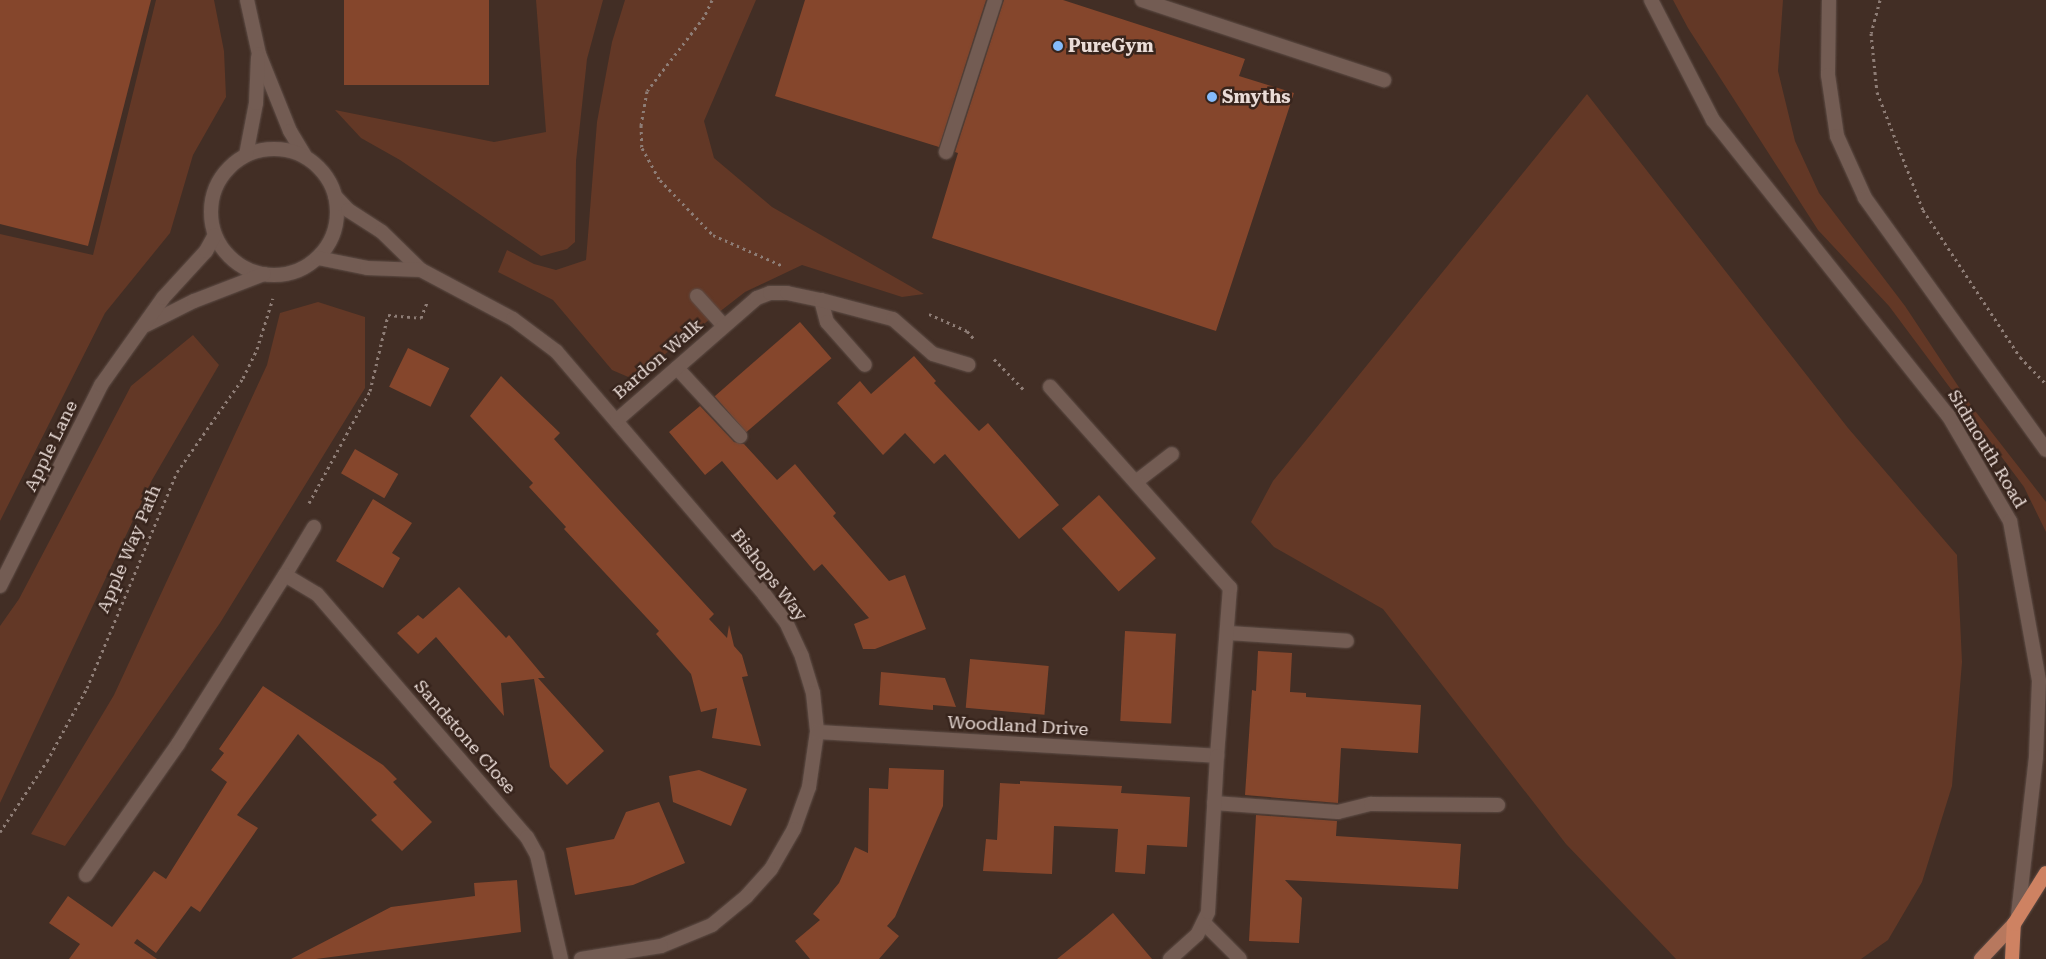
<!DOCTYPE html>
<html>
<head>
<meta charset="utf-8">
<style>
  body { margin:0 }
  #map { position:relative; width:2046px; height:959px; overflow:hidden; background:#422e25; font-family:"Roboto Serif",serif }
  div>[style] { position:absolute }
  .green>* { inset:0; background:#633826 }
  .building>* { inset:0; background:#85462c; transform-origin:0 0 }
  .path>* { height:3px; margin-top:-1.5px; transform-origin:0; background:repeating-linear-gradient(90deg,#8e7d76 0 2.5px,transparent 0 6.5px) }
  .roads { filter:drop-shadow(0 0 1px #5e4d46) drop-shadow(0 0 1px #5e4d46) }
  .service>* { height:14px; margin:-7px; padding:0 7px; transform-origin:7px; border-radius:7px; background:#735c53 }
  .minor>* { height:14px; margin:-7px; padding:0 7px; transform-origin:7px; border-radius:7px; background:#735c53 }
  .minor>.ring { margin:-7px; padding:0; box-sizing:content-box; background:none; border:14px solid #735c53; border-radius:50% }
  .secondary>* { height:14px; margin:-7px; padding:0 7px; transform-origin:7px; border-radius:7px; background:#735c53 }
  .primary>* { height:14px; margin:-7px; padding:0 7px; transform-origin:7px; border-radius:7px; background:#b7785e }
  .trunk>* { height:14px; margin:-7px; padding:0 7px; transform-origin:7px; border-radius:7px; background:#ce8262 }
  .dots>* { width:14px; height:14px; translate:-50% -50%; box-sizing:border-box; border:2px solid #37241c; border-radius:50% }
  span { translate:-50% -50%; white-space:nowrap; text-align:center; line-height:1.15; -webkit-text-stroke:5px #37241c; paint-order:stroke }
  .poi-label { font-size:18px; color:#eadcd7; font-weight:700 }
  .left { translate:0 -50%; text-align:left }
  .street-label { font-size:18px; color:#eadcd7 }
</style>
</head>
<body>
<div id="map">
  <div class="green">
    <div style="clip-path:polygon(156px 0,214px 0,224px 51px,226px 97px,193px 155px,170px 233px,105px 313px,0 521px,0 234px,93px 255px)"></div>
    <div style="clip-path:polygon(536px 0,603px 0,587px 59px,576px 161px,575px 242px,567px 249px,541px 256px,400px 160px,361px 138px,335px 110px,494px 142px,546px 132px)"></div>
    <div style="clip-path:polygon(625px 0,756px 0,704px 121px,714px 158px,772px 207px,924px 294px,902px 297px,802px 265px,745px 292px,633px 379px,612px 370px,553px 300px,498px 272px,507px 250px,534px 264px,556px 270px,586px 260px,597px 122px,612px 42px)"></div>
    <div style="clip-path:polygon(1673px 0,1783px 0,1778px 71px,1795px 141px,1819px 193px,1905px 306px,1972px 407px,2046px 502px,2046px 532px,2024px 487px,1889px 306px,1818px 230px,1688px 28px)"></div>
    <div style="clip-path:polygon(1587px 94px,1848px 428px,1957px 555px,1962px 662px,1952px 786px,1922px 882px,1888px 940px,1861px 959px,1676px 959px,1566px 844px,1383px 609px,1274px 547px,1251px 522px,1273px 481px)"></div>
    <div style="clip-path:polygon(318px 302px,365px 317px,365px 388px,220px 623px,65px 846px,31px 834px,114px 695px,267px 365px,280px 313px)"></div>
    <div style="clip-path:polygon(193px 335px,219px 365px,152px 480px,0 803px,0 626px,19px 599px,131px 386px)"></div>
  </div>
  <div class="building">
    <div style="clip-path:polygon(0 0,151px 0,88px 246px,0 224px)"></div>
    <div style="left:344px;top:0;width:145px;height:85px"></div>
    <div style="clip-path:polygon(805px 0,986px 0,939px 147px,775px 96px)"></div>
    <div style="clip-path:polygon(1004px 0,1063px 0,1245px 59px,1239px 76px,1294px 93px,1216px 331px,932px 238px,958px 153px,955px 152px)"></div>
    <div style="left:800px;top:322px;width:48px;height:113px;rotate:49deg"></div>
    <div style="left:408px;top:348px;width:46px;height:43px;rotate:26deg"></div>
    <div style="clip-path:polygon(914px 356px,936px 381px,934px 383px,979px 431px,988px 423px,1059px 505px,1019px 539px,945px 454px,934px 464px,905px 433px,883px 455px,837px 403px,860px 381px,871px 394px)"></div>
    <div style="clip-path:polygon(501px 376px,560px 433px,554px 439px,714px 614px,709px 619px,727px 638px,729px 625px,734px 646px,742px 655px,748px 676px,742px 677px,761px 746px,712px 738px,717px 708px,701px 712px,691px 674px,656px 634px,659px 631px,564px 529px,566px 527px,529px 487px,533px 483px,470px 416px)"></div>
    <div style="clip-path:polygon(700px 406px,734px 442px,744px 444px,777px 480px,795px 464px,836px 513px,833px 516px,889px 581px,905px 575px,926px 629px,875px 649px,863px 649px,854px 624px,869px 618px,822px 564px,814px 571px,722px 461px,705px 475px,669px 432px)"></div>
    <div style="left:355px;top:449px;width:50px;height:28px;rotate:30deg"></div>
    <div style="left:1099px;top:495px;width:85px;height:50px;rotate:48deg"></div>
    <div style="clip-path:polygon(373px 499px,412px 523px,392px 553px,400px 558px,383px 588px,336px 561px)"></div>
    <div style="clip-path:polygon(459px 587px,506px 638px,509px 635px,545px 678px,538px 678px,604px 751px,567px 785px,550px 767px,534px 679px,501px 683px,504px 716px,436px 637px,418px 654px,397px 633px,418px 615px,423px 619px)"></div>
    <div style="left:1125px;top:631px;width:51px;height:90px;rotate:3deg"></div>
    <div style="clip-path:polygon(1258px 651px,1292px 653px,1290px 692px,1306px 693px,1306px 697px,1421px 705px,1418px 753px,1341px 748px,1338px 803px,1245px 795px,1252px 690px,1256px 691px)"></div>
    <div style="left:970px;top:659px;width:79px;height:49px;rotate:5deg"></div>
    <div style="clip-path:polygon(881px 672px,945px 678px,956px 707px,933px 705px,933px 710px,879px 705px)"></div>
    <div style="clip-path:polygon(263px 686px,383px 765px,397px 779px,393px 782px,432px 822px,402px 851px,371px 820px,377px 815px,298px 734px,237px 815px,258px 828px,200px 912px,191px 906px,156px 953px,137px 939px,134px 943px,157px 959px,69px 959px,80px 944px,49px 923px,68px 896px,112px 927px,154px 871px,166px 879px,227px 782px,211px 770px,224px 753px,219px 749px)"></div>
    <div style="clip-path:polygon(889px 768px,944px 770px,943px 806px,895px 917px,887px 926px,899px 936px,879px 959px,810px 959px,795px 941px,820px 920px,813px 914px,839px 883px,855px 847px,868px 853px,869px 788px,888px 789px)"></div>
    <div style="clip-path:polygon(699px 770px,747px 789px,731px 826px,673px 802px,669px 776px)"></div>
    <div style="clip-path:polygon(1020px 781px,1122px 786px,1121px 793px,1190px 797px,1187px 847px,1147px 845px,1145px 874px,1115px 872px,1118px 829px,1054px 826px,1052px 874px,983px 871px,986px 839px,997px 840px,1000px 783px,1020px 784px)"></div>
    <div style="clip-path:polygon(659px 802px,685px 863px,633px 885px,575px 895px,566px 848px,614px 839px,626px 812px)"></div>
    <div style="clip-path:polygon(1256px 815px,1337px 821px,1336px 836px,1461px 844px,1458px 889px,1285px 880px,1302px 898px,1299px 943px,1249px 941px)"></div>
    <div style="clip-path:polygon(517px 880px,521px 932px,316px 959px,291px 959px,391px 907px,475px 896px,474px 883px)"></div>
    <div style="clip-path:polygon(1113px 913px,1152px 959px,1057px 959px,1087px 935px)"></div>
  </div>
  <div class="path">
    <div style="left:712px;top:0;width:19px;rotate:115deg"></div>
    <div style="left:704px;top:17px;width:93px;rotate:127.6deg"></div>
    <div style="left:647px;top:91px;width:35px;rotate:100deg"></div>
    <div style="left:641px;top:125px;width:23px;rotate:88deg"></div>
    <div style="left:642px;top:148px;width:37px;rotate:61deg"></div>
    <div style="left:660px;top:180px;width:76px;rotate:46.1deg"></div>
    <div style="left:713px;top:235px;width:77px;rotate:23.9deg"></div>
    <div style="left:1880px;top:0;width:34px;rotate:105deg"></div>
    <div style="left:1871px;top:33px;width:59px;rotate:84.2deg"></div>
    <div style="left:1877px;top:92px;width:127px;rotate:68.7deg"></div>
    <div style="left:1923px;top:210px;width:176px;rotate:56.6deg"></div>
    <div style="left:2020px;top:357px;width:37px;rotate:46deg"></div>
    <div style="left:929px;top:314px;width:42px;rotate:24.1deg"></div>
    <div style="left:967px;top:331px;width:12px;rotate:48deg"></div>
    <div style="left:994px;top:359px;width:43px;rotate:45.9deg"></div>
    <div style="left:309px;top:503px;width:128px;rotate:-61.4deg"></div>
    <div style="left:370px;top:391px;width:78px;rotate:-76.7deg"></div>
    <div style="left:388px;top:315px;width:33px;rotate:5deg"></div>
    <div style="left:421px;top:318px;width:17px;rotate:-69deg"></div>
    <div style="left:0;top:832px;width:85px;rotate:-56.5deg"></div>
    <div style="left:47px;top:761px;width:83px;rotate:-61.3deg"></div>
    <div style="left:87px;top:688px;width:234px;rotate:-67.4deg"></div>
    <div style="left:177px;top:472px;width:115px;rotate:-54.9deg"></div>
    <div style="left:243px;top:378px;width:32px;rotate:-64deg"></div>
    <div style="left:257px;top:349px;width:53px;rotate:-72.6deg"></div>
  </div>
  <div class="roads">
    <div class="service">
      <div style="left:1142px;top:0;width:255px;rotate:18.3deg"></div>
      <div style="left:946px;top:152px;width:160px;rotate:-72.1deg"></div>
      <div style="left:821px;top:300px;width:23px;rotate:75deg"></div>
      <div style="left:827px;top:322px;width:57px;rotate:48.5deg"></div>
      <div style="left:677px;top:368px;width:93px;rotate:47.2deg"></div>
      <div style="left:1228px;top:633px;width:119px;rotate:3.8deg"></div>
      <div style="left:1214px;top:803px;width:124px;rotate:4.2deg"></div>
      <div style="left:1338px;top:812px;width:34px;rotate:-14deg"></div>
      <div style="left:1371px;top:804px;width:127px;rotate:0.5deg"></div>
      <div style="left:86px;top:875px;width:160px;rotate:-54.9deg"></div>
      <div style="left:1205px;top:924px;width:49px;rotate:45deg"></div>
    </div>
    <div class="minor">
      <div style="left:247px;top:0;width:55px;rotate:77.5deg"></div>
      <div style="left:259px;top:54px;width:83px;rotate:68.1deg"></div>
      <div style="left:290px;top:131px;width:29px;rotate:59deg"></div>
      <div class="ring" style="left:211px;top:149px;width:112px;height:112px"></div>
      <div style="left:246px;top:155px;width:53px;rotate:-79.1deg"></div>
      <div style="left:256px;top:103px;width:46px;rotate:-87.5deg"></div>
      <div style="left:335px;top:196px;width:19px;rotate:47deg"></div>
      <div style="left:348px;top:210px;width:40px;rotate:32.9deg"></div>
      <div style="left:382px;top:232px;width:54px;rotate:44.3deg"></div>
      <div style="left:421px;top:270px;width:104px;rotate:28deg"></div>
      <div style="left:513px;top:319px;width:54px;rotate:36.7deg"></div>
      <div style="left:556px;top:351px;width:320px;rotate:49.4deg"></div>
      <div style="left:764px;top:594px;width:36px;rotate:52deg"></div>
      <div style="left:786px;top:622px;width:38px;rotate:65deg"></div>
      <div style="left:802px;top:657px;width:38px;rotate:73deg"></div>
      <div style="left:813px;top:693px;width:39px;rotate:84deg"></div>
      <div style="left:817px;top:732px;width:56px;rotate:98.3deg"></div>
      <div style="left:809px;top:787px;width:45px;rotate:109.7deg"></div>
      <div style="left:794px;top:829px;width:46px;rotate:119.9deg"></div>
      <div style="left:771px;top:869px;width:36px;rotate:132deg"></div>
      <div style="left:747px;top:896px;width:45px;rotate:140.4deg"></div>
      <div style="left:712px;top:925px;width:55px;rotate:157.6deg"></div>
      <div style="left:661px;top:946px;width:81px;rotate:170.8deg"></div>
      <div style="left:318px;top:258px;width:50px;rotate:11.5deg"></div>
      <div style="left:367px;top:268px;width:54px;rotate:2.1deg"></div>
      <div style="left:697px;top:296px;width:40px;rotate:48deg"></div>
      <div style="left:146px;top:325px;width:54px;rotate:-26.6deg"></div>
      <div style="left:194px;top:301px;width:75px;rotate:-21.1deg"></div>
      <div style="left:617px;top:420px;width:186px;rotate:-41.1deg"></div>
      <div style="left:757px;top:298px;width:14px;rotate:-21deg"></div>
      <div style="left:770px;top:293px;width:17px"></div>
      <div style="left:787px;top:293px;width:35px;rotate:12deg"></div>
      <div style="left:821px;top:300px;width:74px;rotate:14.8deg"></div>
      <div style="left:893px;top:319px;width:53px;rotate:41.2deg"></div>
      <div style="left:933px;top:354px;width:37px;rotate:17deg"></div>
      <div style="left:1137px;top:481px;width:44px;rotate:-37.6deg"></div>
      <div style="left:285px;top:575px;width:56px;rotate:-58.9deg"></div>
      <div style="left:0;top:586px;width:225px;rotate:-63.3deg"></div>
      <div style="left:101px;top:385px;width:107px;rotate:-54.5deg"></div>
      <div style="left:163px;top:298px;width:64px;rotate:-47.5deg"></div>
      <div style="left:206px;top:251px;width:18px;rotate:-61deg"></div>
      <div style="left:817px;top:732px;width:401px;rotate:3.4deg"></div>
      <div style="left:1217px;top:756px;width:169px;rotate:-85.6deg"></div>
      <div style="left:1230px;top:588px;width:270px;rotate:-131.8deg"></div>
      <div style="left:178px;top:744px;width:200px;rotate:-57.7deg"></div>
      <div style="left:285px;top:575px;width:37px;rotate:31deg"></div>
      <div style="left:317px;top:594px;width:321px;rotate:49.2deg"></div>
      <div style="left:527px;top:837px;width:21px;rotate:61deg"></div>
      <div style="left:537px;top:855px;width:107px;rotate:77deg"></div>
      <div style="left:1170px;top:959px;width:36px;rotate:-42deg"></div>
      <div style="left:1197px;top:935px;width:25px;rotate:-64deg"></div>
      <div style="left:1208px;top:912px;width:156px;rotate:-86.7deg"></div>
    </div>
    <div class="secondary">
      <div style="left:1651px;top:0;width:135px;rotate:62.7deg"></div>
      <div style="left:1713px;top:120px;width:377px;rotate:51.5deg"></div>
      <div style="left:1948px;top:415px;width:123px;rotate:59.7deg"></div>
      <div style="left:2010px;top:521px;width:163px;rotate:79.7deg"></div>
      <div style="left:2039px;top:681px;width:76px;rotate:92.3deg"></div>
      <div style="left:2036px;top:757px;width:159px;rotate:96.5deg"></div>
      <div style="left:1829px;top:0;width:75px;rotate:90.8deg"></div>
      <div style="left:1828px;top:75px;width:62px;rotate:81.6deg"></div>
      <div style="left:1837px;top:136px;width:68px;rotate:65.7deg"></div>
      <div style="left:1865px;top:198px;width:310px;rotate:54.3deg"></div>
    </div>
    <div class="primary">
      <div style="left:1981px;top:959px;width:48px;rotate:-46.7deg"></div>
    </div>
    <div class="trunk">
      <div style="left:2012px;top:959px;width:35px;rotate:-87deg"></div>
      <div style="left:2014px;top:924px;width:60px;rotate:-57.9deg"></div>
    </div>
  </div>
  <div class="dots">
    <div style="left:1058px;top:46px;background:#85bbfb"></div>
    <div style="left:1212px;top:97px;background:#85bbfb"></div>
  </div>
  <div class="poi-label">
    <span class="left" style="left:1068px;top:46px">PureGym</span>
    <span class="left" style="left:1222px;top:97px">Smyths</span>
  </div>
  <div class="street-label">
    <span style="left:658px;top:359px;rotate:-41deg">Bardon Walk</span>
    <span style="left:51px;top:446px;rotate:-64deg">Apple Lane</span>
    <span style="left:1987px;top:449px;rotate:59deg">Sidmouth Road</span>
    <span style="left:129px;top:549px;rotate:-67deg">Apple Way Path</span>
    <span style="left:769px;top:575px;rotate:52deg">Bishops Way</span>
    <span style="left:1018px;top:726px;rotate:3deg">Woodland Drive</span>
    <span style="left:465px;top:737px;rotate:49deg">Sandstone Close</span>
  </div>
</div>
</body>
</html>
